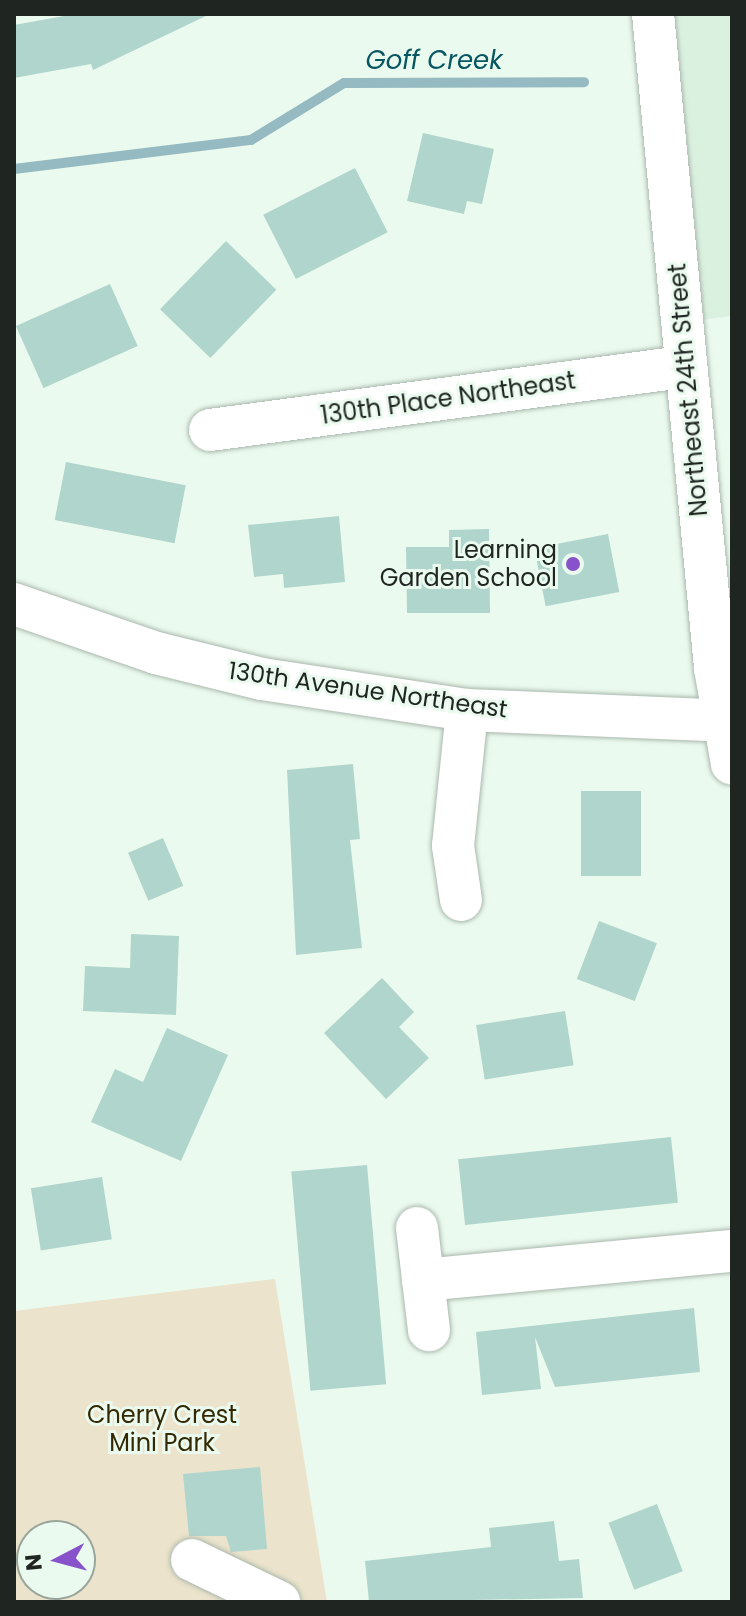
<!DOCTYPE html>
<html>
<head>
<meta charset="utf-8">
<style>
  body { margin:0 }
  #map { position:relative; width:746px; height:1616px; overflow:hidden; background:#ebfaee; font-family:Poppins,sans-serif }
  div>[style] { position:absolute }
  .built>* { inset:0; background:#dbf1e0 }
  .green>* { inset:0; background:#ebe3cb }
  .stream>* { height:10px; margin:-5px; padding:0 5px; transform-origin:5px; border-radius:5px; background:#95bac1 }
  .building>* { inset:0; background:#b0d5cd; transform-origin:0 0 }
  .roads { filter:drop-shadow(0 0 2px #aab8ad) drop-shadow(0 0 2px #aab8ad) }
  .minor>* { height:42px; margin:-21px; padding:0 21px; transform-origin:21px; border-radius:21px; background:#fff }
  .dots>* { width:22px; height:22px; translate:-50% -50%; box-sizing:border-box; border:4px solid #ebfaee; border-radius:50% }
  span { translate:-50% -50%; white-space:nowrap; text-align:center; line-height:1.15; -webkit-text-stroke:6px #ebfaee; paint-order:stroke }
  .street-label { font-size:24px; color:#1f2521 }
  .poi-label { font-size:24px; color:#1f2521 }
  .right { translate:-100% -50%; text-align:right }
  .park-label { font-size:24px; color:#332801 }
  .water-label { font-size:26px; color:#075763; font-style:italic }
  .frame { position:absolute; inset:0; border:16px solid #1f2521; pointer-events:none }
  .north { position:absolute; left:16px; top:1520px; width:80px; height:80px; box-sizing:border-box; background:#ebfaee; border:2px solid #99a59c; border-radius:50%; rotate:264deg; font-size:22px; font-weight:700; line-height:32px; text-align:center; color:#1f2521 }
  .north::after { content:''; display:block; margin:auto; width:28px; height:36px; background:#8752ca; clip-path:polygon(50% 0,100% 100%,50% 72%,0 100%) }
</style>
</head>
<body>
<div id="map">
  <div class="built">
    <div style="clip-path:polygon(672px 14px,732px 14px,732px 316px,701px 320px)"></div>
  </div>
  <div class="green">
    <div style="clip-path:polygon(evenodd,275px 1279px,327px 1602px,14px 1602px,14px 1311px,275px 1279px,32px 1536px,80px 1536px,80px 1584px,32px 1584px,32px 1536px)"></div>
  </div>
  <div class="stream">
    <div style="left:14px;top:169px;width:239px;rotate:-7deg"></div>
    <div style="left:251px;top:140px;width:109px;rotate:-31.5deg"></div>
    <div style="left:344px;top:83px;width:240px;rotate:-0.2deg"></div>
  </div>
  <div class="building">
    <div style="clip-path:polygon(75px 14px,210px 14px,93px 70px,91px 64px,14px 78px,14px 25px)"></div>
    <div style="clip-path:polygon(423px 133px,494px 149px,482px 204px,467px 201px,464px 214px,407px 201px)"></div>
    <div style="left:355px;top:168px;width:72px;height:103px;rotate:63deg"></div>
    <div style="left:226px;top:241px;width:70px;height:95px;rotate:44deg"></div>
    <div style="left:110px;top:284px;width:68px;height:103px;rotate:66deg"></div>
    <div style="left:66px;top:462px;width:122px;height:59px;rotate:11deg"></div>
    <div style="clip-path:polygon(339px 516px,345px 582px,284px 588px,283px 574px,254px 577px,248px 525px)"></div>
    <div style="clip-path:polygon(489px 529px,490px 613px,407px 613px,406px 547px,449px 547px,449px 530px)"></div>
    <div style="left:608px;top:534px;width:59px;height:75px;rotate:79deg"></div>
    <div style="clip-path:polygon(353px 764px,360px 839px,350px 840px,362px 948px,296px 955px,287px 770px)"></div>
    <div style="left:581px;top:791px;width:60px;height:85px"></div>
    <div style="left:163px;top:838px;width:52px;height:38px;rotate:67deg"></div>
    <div style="left:599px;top:921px;width:62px;height:62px;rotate:21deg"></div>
    <div style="clip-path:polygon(131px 934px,179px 936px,176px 1015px,83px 1011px,85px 966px,130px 968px)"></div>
    <div style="clip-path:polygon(382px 978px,414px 1012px,399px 1027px,429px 1058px,386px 1099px,324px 1033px)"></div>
    <div style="left:565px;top:1011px;width:55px;height:90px;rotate:81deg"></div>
    <div style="clip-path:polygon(167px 1028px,228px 1055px,181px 1161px,91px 1122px,115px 1069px,143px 1082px)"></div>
    <div style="left:671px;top:1137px;width:66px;height:214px;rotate:84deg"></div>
    <div style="left:367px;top:1165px;width:220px;height:76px;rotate:85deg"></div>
    <div style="left:102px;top:1177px;width:63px;height:72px;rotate:81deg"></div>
    <div style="clip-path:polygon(694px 1308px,700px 1372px,555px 1387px,535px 1337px,541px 1389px,482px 1395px,476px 1332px)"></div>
    <div style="clip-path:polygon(260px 1467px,267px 1549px,231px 1552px,226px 1536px,189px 1536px,183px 1474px)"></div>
    <div style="left:657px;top:1504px;width:72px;height:52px;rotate:69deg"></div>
    <div style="clip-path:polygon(554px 1521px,559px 1561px,579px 1559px,583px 1598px,369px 1602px,365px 1561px,491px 1547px,489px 1528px)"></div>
  </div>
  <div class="roads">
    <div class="minor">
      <div style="left:653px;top:14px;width:657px;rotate:84.58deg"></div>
      <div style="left:715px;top:668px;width:97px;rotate:80deg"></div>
      <div style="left:210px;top:430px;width:479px;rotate:-7.6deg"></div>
      <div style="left:14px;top:604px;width:150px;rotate:19deg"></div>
      <div style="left:156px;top:653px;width:109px;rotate:13.8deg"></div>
      <div style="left:262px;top:679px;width:207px;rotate:8.6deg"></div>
      <div style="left:467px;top:710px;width:265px;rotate:2.4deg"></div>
      <div style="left:461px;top:900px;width:55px;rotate:-98.4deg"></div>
      <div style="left:453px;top:846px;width:137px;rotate:-84.1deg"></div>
      <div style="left:417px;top:1228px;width:103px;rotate:83.3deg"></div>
      <div style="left:423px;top:1280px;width:310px;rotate:-5.4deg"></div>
      <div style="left:192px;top:1560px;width:97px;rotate:25.8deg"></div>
    </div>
  </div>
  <div class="dots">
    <div style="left:573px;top:564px;background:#8752ca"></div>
  </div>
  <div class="street-label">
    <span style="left:688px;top:390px;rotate:-95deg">Northeast 24th Street</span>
    <span style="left:448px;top:398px;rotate:-8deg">130th Place Northeast</span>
    <span style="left:368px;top:690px;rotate:8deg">130th Avenue Northeast</span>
  </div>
  <div class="poi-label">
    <span class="right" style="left:557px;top:564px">Learning<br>Garden School</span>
  </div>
  <div class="park-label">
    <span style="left:162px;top:1429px">Cherry Crest<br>Mini Park</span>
  </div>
  <div class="water-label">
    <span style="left:434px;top:61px">Goff Creek</span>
  </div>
  <div class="frame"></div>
  <div class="north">N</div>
</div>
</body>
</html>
